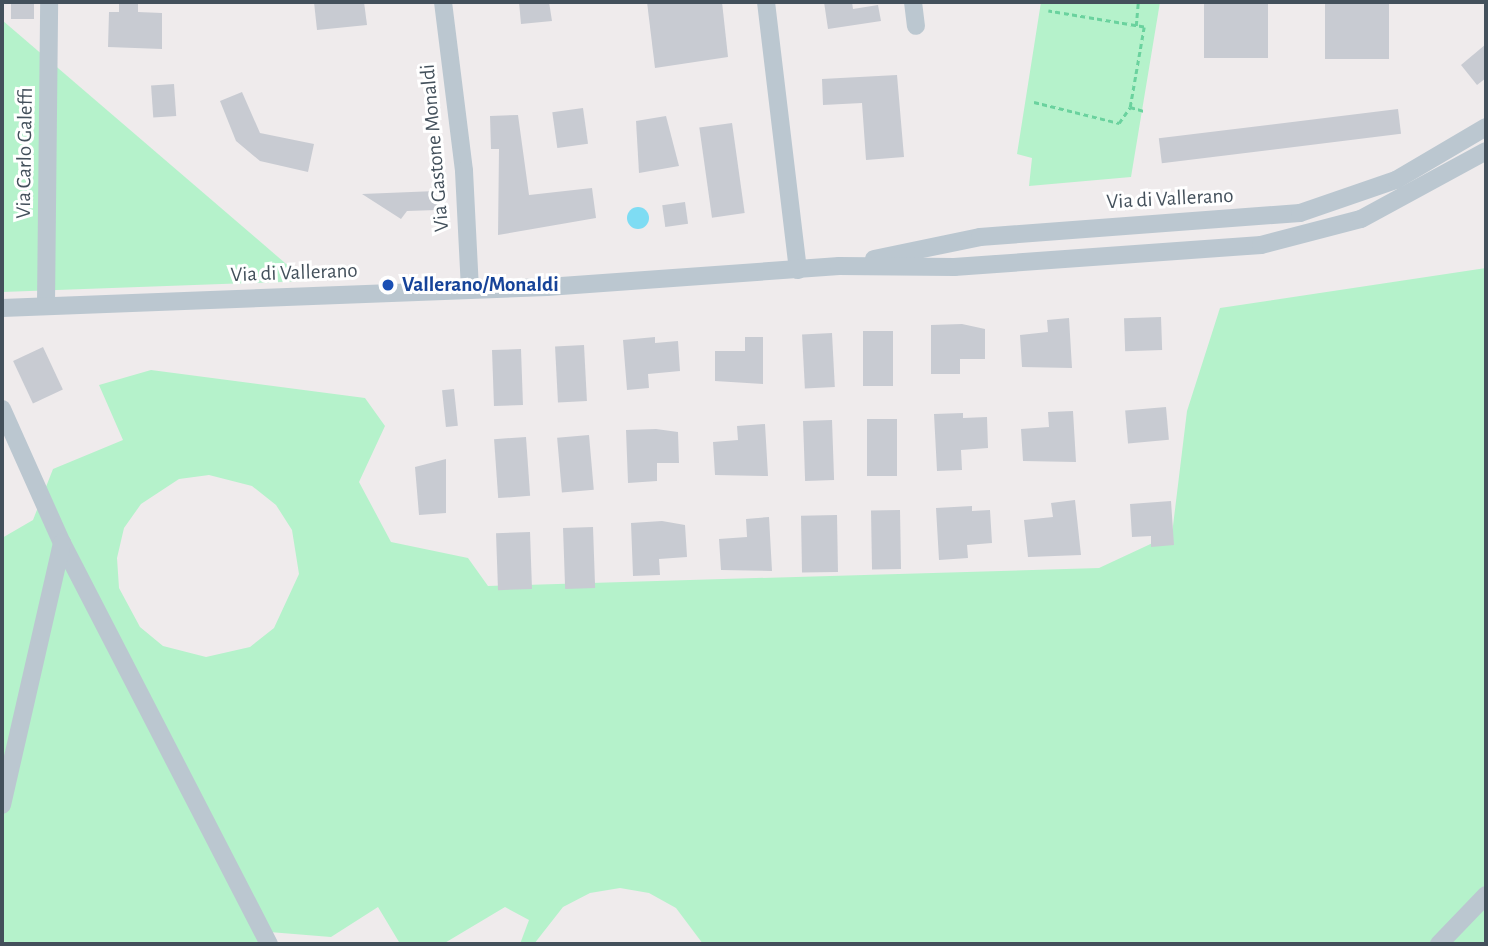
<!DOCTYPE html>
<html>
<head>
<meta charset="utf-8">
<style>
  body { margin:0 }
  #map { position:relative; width:1488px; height:946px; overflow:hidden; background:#efebec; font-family:"Alegreya Sans",sans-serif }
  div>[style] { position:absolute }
  .green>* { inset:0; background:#b5f2cb }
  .water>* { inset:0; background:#7edcf3 }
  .round { border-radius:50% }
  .building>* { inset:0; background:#c8cbd2; transform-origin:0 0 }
  .path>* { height:2.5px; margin-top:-1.25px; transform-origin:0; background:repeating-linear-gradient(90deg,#6ad29e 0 5px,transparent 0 8.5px) }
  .minor>* { height:18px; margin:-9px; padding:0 9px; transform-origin:9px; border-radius:9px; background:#bbc7d0 }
  .dots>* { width:19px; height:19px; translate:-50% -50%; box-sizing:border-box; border:4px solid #fff; border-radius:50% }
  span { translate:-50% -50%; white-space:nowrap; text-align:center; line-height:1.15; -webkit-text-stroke:6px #fff; paint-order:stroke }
  .street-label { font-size:21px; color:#43505b }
  .transit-label { font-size:21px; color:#164399; font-weight:700 }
  .left { translate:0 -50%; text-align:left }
  .frame { position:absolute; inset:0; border:4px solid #43505b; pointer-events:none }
</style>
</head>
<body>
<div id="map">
  <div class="green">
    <div style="clip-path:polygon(1041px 2px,1160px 2px,1131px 177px,1029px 186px,1032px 158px,1017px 154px)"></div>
    <div style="clip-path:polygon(2px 20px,306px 281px,2px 292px)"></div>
    <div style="clip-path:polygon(evenodd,1486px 268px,1486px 944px,703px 944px,676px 908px,649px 893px,620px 888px,590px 893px,563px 907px,534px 944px,520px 944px,529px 920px,505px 907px,443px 944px,394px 944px,399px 942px,378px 907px,331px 937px,257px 931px,262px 944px,2px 944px,2px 538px,33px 520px,53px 469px,123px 440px,99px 385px,151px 370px,365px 398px,385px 426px,359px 482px,391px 542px,468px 558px,488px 586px,1099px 568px,1172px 534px,1187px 411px,1220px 308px,1486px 268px,209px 475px,252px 486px,276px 505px,292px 530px,299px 574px,274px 628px,250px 647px,206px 657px,163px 646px,140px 627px,119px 588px,117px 558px,124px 528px,141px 504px,179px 479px,209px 475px)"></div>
  </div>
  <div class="water">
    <div class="round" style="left:627px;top:207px;width:22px;height:22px"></div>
  </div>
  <div class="building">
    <div style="left:11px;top:2px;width:23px;height:17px"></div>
    <div style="clip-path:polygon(119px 2px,138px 2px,138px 12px,162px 13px,162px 49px,108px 47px,109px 12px,119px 12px)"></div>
    <div style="clip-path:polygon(314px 2px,364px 2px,367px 25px,317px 30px)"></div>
    <div style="clip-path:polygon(519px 2px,549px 2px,552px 21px,521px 24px)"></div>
    <div style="clip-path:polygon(647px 2px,722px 2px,728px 57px,655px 68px)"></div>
    <div style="clip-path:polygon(824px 2px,852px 2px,853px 9px,878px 5px,881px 21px,828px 29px)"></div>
    <div style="left:1204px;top:2px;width:64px;height:56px"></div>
    <div style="left:1325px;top:2px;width:64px;height:57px"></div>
    <div style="clip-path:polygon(1486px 44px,1486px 78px,1477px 85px,1461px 65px)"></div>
    <div style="clip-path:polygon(897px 75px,904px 157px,866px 160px,862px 103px,823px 105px,822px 79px)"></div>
    <div style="left:174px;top:84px;width:32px;height:23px;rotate:86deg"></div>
    <div style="clip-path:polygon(242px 92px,260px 133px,314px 144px,308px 172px,260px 161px,236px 141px,220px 101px)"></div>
    <div style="left:583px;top:108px;width:36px;height:31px;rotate:82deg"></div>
    <div style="left:1398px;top:109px;width:25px;height:241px;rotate:83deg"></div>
    <div style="clip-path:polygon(518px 115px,529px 195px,592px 188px,596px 218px,498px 235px,499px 149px,491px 149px,490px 116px)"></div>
    <div style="clip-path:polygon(666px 116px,679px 166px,639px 173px,636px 121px)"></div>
    <div style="left:732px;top:123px;width:91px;height:33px;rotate:82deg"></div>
    <div style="clip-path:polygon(436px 191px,437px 210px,407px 211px,401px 219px,362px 194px)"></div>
    <div style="left:685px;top:202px;width:22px;height:23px;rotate:82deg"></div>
    <div style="left:1161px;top:317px;width:33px;height:37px;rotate:88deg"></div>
    <div style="clip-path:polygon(1069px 318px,1072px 368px,1022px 367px,1020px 335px,1048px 332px,1047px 320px)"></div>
    <div style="clip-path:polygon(962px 324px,985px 329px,985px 359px,960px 359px,960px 374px,931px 374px,931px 325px)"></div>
    <div style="left:863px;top:331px;width:30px;height:55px"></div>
    <div style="left:832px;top:333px;width:54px;height:30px;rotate:87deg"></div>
    <div style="clip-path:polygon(655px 337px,655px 343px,678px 341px,680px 371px,648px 374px,649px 388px,627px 390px,623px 340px)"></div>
    <div style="clip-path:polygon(745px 337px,763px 337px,763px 384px,715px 381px,715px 351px,745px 351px)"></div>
    <div style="left:584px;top:345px;width:56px;height:29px;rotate:87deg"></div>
    <div style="left:43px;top:347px;width:47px;height:33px;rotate:65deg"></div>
    <div style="left:521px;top:349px;width:56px;height:29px;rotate:88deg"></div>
    <div style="left:454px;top:389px;width:37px;height:12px;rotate:84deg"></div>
    <div style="left:1166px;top:407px;width:33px;height:41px;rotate:85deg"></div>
    <div style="clip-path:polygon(1073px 411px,1076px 462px,1023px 461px,1021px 429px,1049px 427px,1048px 412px)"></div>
    <div style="clip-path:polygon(963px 413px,963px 418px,987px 417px,988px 448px,961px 450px,962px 470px,937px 471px,934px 414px)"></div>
    <div style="left:867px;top:419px;width:30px;height:57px"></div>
    <div style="left:832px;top:420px;width:60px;height:29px;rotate:88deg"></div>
    <div style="clip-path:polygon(765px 424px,768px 476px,715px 475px,713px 442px,738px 440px,737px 426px)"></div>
    <div style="clip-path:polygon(656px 429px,678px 432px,679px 463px,657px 463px,657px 481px,628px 483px,626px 430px)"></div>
    <div style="left:589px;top:435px;width:55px;height:32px;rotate:85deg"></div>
    <div style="left:526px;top:437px;width:59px;height:32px;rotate:86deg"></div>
    <div style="clip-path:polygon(446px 459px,446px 513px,419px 515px,415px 467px)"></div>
    <div style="clip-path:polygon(1075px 500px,1081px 555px,1028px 557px,1024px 520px,1053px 517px,1051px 503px)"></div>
    <div style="clip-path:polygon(1171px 501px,1174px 545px,1151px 547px,1151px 536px,1132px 537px,1130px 504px)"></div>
    <div style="clip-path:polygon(972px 506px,972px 511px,990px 510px,992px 543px,967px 545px,968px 558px,939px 560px,936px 508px)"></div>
    <div style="left:900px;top:510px;width:59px;height:29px;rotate:89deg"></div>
    <div style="left:837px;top:515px;width:57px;height:36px;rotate:89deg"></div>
    <div style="clip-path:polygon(769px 517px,772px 571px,721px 570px,719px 539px,747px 537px,746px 519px)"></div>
    <div style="clip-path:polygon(662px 521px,685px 525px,687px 557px,659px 559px,660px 575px,633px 576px,631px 523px)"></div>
    <div style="left:593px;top:527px;width:61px;height:30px;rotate:88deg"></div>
    <div style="left:530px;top:532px;width:57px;height:34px;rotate:88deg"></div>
  </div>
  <div class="path">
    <div style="left:1136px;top:26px;width:24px;rotate:-85deg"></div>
    <div style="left:1034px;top:102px;width:88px;rotate:13.9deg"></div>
    <div style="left:1119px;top:123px;width:19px;rotate:-55deg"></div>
    <div style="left:1130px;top:107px;width:81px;rotate:-80.1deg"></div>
    <div style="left:1144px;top:27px;width:97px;rotate:-170.5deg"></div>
    <div style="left:1130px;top:107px;width:15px;rotate:16deg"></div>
  </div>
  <div class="minor">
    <div style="left:443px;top:2px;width:170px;rotate:82.9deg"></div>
    <div style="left:464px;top:171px;width:119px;rotate:87.1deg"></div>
    <div style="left:766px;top:2px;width:270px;rotate:83.2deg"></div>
    <div style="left:913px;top:2px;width:24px;rotate:83deg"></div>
    <div style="left:874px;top:259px;width:108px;rotate:-11.7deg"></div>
    <div style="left:980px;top:237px;width:321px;rotate:-4.3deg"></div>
    <div style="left:1300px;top:213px;width:102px;rotate:-19deg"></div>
    <div style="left:1396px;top:180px;width:104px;rotate:-30.5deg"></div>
    <div style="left:46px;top:304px;width:302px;rotate:-89.4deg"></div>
    <div style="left:2px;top:308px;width:545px;rotate:-2.21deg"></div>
    <div style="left:547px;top:287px;width:293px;rotate:-4.1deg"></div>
    <div style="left:839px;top:266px;width:115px;rotate:0.5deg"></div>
    <div style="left:954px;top:267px;width:308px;rotate:-4.1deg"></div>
    <div style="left:1261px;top:245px;width:103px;rotate:-14.6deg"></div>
    <div style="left:1361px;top:219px;width:142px;rotate:-28.5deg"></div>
    <div style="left:2px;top:409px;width:147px;rotate:65.9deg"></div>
    <div style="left:62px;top:543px;width:451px;rotate:62.7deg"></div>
    <div style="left:2px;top:805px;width:269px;rotate:-77.1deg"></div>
    <div style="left:1439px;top:944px;width:68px;rotate:-46.2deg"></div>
  </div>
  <div class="dots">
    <div style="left:388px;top:285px;background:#1a4fb4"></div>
  </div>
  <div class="street-label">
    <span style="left:435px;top:148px;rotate:-95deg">Via Gastone Monaldi</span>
    <span style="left:25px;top:153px;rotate:-89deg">Via Carlo Galeffi</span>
    <span style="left:1170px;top:199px;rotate:-3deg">Via di Vallerano</span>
    <span style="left:294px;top:273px;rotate:-2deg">Via di Vallerano</span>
  </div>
  <div class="transit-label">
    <span class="left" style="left:402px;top:285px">Vallerano/Monaldi</span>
  </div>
  <div class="frame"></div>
</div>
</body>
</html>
